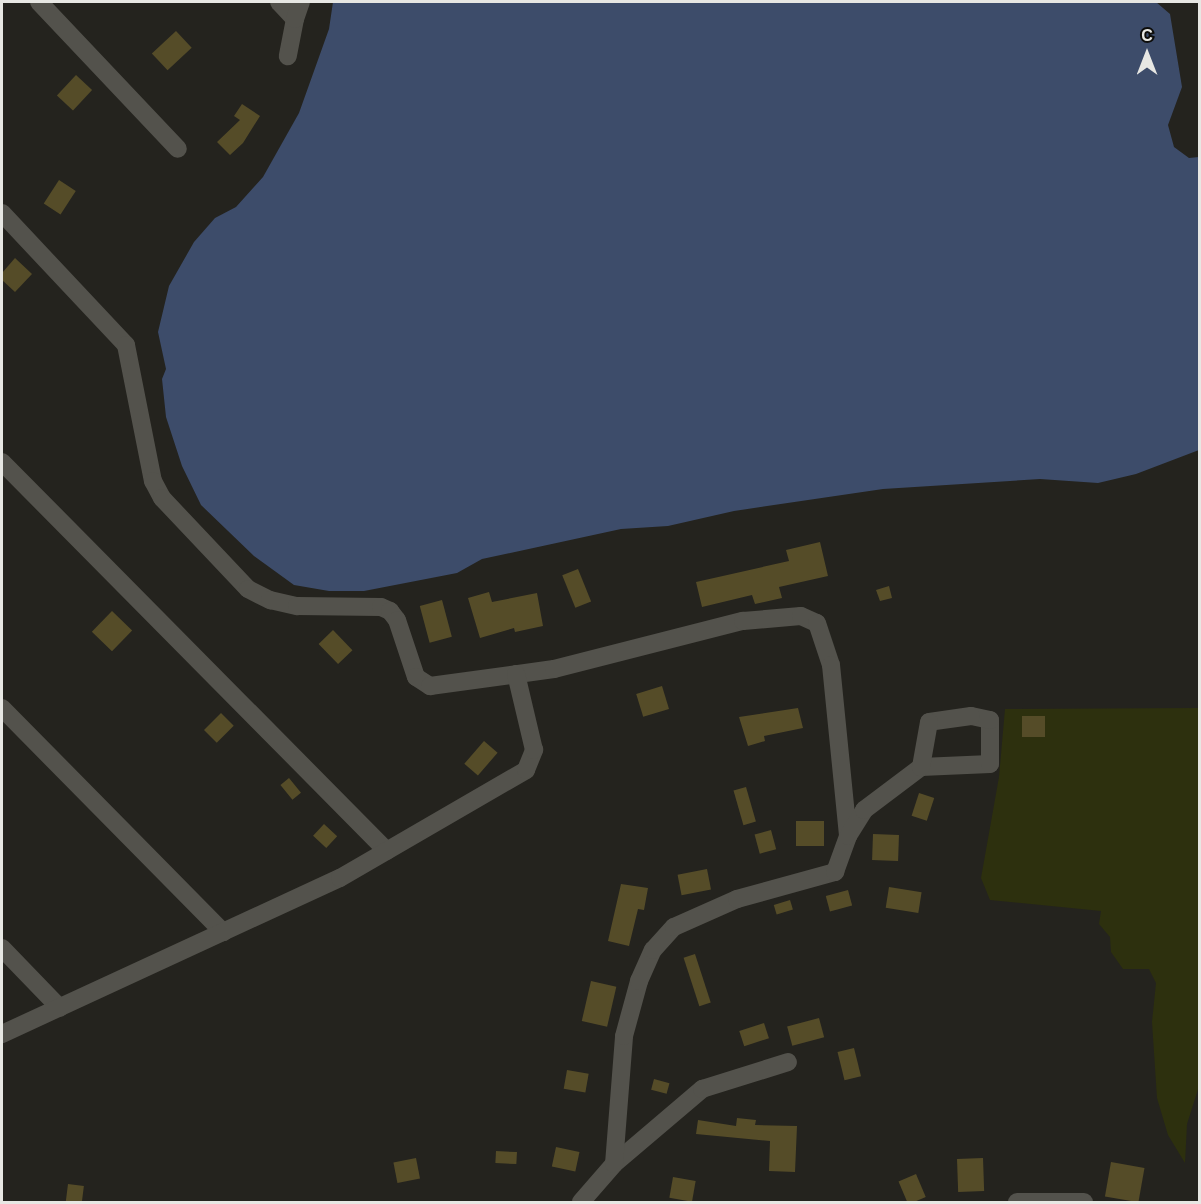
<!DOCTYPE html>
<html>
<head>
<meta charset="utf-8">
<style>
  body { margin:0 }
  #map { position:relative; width:1201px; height:1204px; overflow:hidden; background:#24231e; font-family:Arial,sans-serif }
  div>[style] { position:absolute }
  .green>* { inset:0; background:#2d300e }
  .water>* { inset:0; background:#3d4c6a }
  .building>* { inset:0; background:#554c28; transform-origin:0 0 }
  .minor>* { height:18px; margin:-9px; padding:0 9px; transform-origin:9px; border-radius:9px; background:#53524c }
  span { translate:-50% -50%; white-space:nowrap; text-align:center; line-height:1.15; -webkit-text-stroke:4.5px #0c0c0a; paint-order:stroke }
  .frame { position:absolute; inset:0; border:3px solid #e7e7e3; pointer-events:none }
  .north { position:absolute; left:1117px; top:24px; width:60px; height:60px; -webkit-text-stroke:4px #0c0c0a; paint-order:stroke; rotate:0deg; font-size:16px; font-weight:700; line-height:24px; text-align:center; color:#e7e7e3 }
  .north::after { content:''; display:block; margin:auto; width:21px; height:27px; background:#e7e7e3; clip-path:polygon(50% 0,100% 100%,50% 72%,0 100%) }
</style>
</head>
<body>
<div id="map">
  <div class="green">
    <div style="clip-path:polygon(1199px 708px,1200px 1083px,1187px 1124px,1185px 1163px,1168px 1135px,1157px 1098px,1152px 1022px,1156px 983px,1149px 969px,1123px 969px,1111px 952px,1110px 937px,1099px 924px,1101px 911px,990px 900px,981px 878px,999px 777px,1005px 709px)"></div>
  </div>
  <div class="water">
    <div style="clip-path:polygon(333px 2px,1156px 2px,1170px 14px,1182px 87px,1168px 125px,1174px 147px,1189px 158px,1199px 157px,1199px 450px,1136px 474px,1098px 483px,1040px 479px,883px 489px,734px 511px,668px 526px,621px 529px,482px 559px,457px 573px,364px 591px,329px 591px,294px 585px,254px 556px,201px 505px,182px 466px,166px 417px,162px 379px,166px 369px,158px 332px,169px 286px,194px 242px,215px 218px,236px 207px,263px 177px,299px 113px,329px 29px)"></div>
  </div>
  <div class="building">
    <div style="left:176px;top:31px;width:23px;height:33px;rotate:47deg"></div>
    <div style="left:76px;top:75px;width:22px;height:28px;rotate:43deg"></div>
    <div style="clip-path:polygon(242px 104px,260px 116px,243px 143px,230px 155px,217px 142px,240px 120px,234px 116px)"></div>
    <div style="left:59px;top:180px;width:20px;height:28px;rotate:33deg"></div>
    <div style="clip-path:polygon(15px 258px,32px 274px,15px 292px,2px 280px,2px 273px)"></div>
    <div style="clip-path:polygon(820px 542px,828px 576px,779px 587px,782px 598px,755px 604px,752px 595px,702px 607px,696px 582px,789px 561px,786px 550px)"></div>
    <div style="left:578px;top:569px;width:35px;height:17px;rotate:68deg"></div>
    <div style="clip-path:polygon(889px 586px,892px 598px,880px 601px,876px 590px)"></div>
    <div style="clip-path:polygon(489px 592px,492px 602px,537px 593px,543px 626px,515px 632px,514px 628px,480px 638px,468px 598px)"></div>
    <div style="left:442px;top:600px;width:38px;height:23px;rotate:75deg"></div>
    <div style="left:112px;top:611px;width:28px;height:29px;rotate:44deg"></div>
    <div style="left:333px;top:630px;width:28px;height:20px;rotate:46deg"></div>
    <div style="left:662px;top:686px;width:24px;height:27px;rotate:73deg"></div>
    <div style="clip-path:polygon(798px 708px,803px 728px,764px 736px,765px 741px,748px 746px,739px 717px)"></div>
    <div style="left:221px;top:713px;width:18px;height:24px;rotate:45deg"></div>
    <div style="left:1022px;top:716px;width:23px;height:21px"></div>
    <div style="left:484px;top:741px;width:18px;height:30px;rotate:41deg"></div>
    <div style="left:289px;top:778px;width:19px;height:11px;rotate:51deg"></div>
    <div style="left:746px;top:787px;width:36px;height:13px;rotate:74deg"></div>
    <div style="left:919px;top:793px;width:16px;height:24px;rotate:18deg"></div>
    <div style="left:796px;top:821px;width:28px;height:25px"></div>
    <div style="left:324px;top:824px;width:18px;height:16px;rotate:43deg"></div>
    <div style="left:771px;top:830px;width:20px;height:17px;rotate:75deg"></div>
    <div style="left:873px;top:834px;width:26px;height:26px;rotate:2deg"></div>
    <div style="left:707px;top:869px;width:21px;height:30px;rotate:79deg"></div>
    <div style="clip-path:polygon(621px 884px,648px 888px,644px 910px,638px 909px,629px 946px,608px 941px)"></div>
    <div style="left:889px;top:887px;width:33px;height:21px;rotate:9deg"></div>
    <div style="left:848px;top:890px;width:16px;height:23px;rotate:75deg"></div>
    <div style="left:790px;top:900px;width:10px;height:17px;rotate:73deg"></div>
    <div style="left:695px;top:954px;width:51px;height:12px;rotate:72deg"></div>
    <div style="left:591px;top:981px;width:26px;height:41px;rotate:13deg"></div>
    <div style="left:819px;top:1018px;width:20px;height:33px;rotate:75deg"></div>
    <div style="left:764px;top:1023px;width:16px;height:26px;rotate:72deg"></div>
    <div style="left:854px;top:1048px;width:29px;height:17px;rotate:76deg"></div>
    <div style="left:567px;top:1070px;width:22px;height:19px;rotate:10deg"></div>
    <div style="left:654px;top:1079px;width:16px;height:11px;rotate:15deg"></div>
    <div style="clip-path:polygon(737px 1118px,756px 1120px,755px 1125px,797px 1126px,795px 1172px,769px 1171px,770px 1141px,696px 1134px,698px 1120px,736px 1126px)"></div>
    <div style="left:556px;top:1147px;width:24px;height:20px;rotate:12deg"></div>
    <div style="left:496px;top:1151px;width:21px;height:12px;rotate:3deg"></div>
    <div style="left:416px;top:1158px;width:21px;height:23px;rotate:79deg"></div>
    <div style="left:983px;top:1158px;width:33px;height:26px;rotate:88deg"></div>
    <div style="left:1111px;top:1162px;width:34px;height:35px;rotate:10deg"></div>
    <div style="left:916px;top:1174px;width:25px;height:19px;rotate:67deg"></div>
    <div style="left:673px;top:1177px;width:23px;height:21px;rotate:10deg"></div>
    <div style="left:68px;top:1184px;width:16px;height:19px;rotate:7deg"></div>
  </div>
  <div class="minor">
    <div style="left:39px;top:2px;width:202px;rotate:46.6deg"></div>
    <div style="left:279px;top:2px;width:23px;rotate:47deg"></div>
    <div style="left:295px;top:19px;width:38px;rotate:101deg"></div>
    <div style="left:295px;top:19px;width:18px;rotate:-71deg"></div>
    <div style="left:2px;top:213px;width:181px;rotate:46.8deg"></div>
    <div style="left:126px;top:345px;width:139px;rotate:78.8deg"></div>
    <div style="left:153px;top:481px;width:19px;rotate:62deg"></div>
    <div style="left:162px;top:498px;width:125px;rotate:46.6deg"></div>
    <div style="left:248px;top:589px;width:25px;rotate:27deg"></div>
    <div style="left:270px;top:600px;width:28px;rotate:13deg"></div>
    <div style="left:297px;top:606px;width:84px;rotate:0.7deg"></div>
    <div style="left:381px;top:607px;width:10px;rotate:24deg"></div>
    <div style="left:390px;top:611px;width:11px;rotate:52deg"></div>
    <div style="left:397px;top:620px;width:60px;rotate:71.6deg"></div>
    <div style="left:416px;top:677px;width:17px;rotate:33deg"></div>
    <div style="left:430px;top:686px;width:125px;rotate:-7.8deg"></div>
    <div style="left:554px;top:669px;width:195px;rotate:-14.3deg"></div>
    <div style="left:743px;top:621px;width:58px;rotate:-4.9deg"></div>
    <div style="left:801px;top:616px;width:17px;rotate:24deg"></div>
    <div style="left:817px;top:623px;width:44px;rotate:71.6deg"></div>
    <div style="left:831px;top:665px;width:172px;rotate:84.3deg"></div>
    <div style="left:2px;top:462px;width:547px;rotate:45.3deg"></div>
    <div style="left:2px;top:708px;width:315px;rotate:45.4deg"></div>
    <div style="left:2px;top:948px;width:83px;rotate:46deg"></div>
    <div style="left:2px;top:1034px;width:372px;rotate:-24.8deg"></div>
    <div style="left:340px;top:878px;width:215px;rotate:-30.1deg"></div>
    <div style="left:526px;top:770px;width:22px;rotate:-68deg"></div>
    <div style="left:534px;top:750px;width:78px;rotate:-103.3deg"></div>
    <div style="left:614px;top:1164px;width:116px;rotate:-40.4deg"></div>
    <div style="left:702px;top:1089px;width:90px;rotate:-17.4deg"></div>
    <div style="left:581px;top:1202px;width:50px;rotate:-49deg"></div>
    <div style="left:614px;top:1164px;width:128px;rotate:-85.5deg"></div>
    <div style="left:624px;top:1036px;width:57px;rotate:-74.7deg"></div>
    <div style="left:639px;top:981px;width:34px;rotate:-66deg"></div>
    <div style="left:653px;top:950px;width:31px;rotate:-48deg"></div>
    <div style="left:674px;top:927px;width:69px;rotate:-24deg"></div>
    <div style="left:737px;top:899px;width:102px;rotate:-15.4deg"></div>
    <div style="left:835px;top:872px;width:38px;rotate:-70deg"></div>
    <div style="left:848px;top:836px;width:31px;rotate:-58deg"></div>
    <div style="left:864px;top:810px;width:71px;rotate:-37deg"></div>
    <div style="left:921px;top:767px;width:69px;rotate:-2.5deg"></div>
    <div style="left:990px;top:764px;width:44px;rotate:-90deg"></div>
    <div style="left:990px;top:720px;width:19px;rotate:-168deg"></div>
    <div style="left:971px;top:716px;width:42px;rotate:171.9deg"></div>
    <div style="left:929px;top:722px;width:46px;rotate:100.1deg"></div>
    <div style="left:1017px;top:1202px;width:67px"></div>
  </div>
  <div class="frame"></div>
  <div class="north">С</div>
</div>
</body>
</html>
